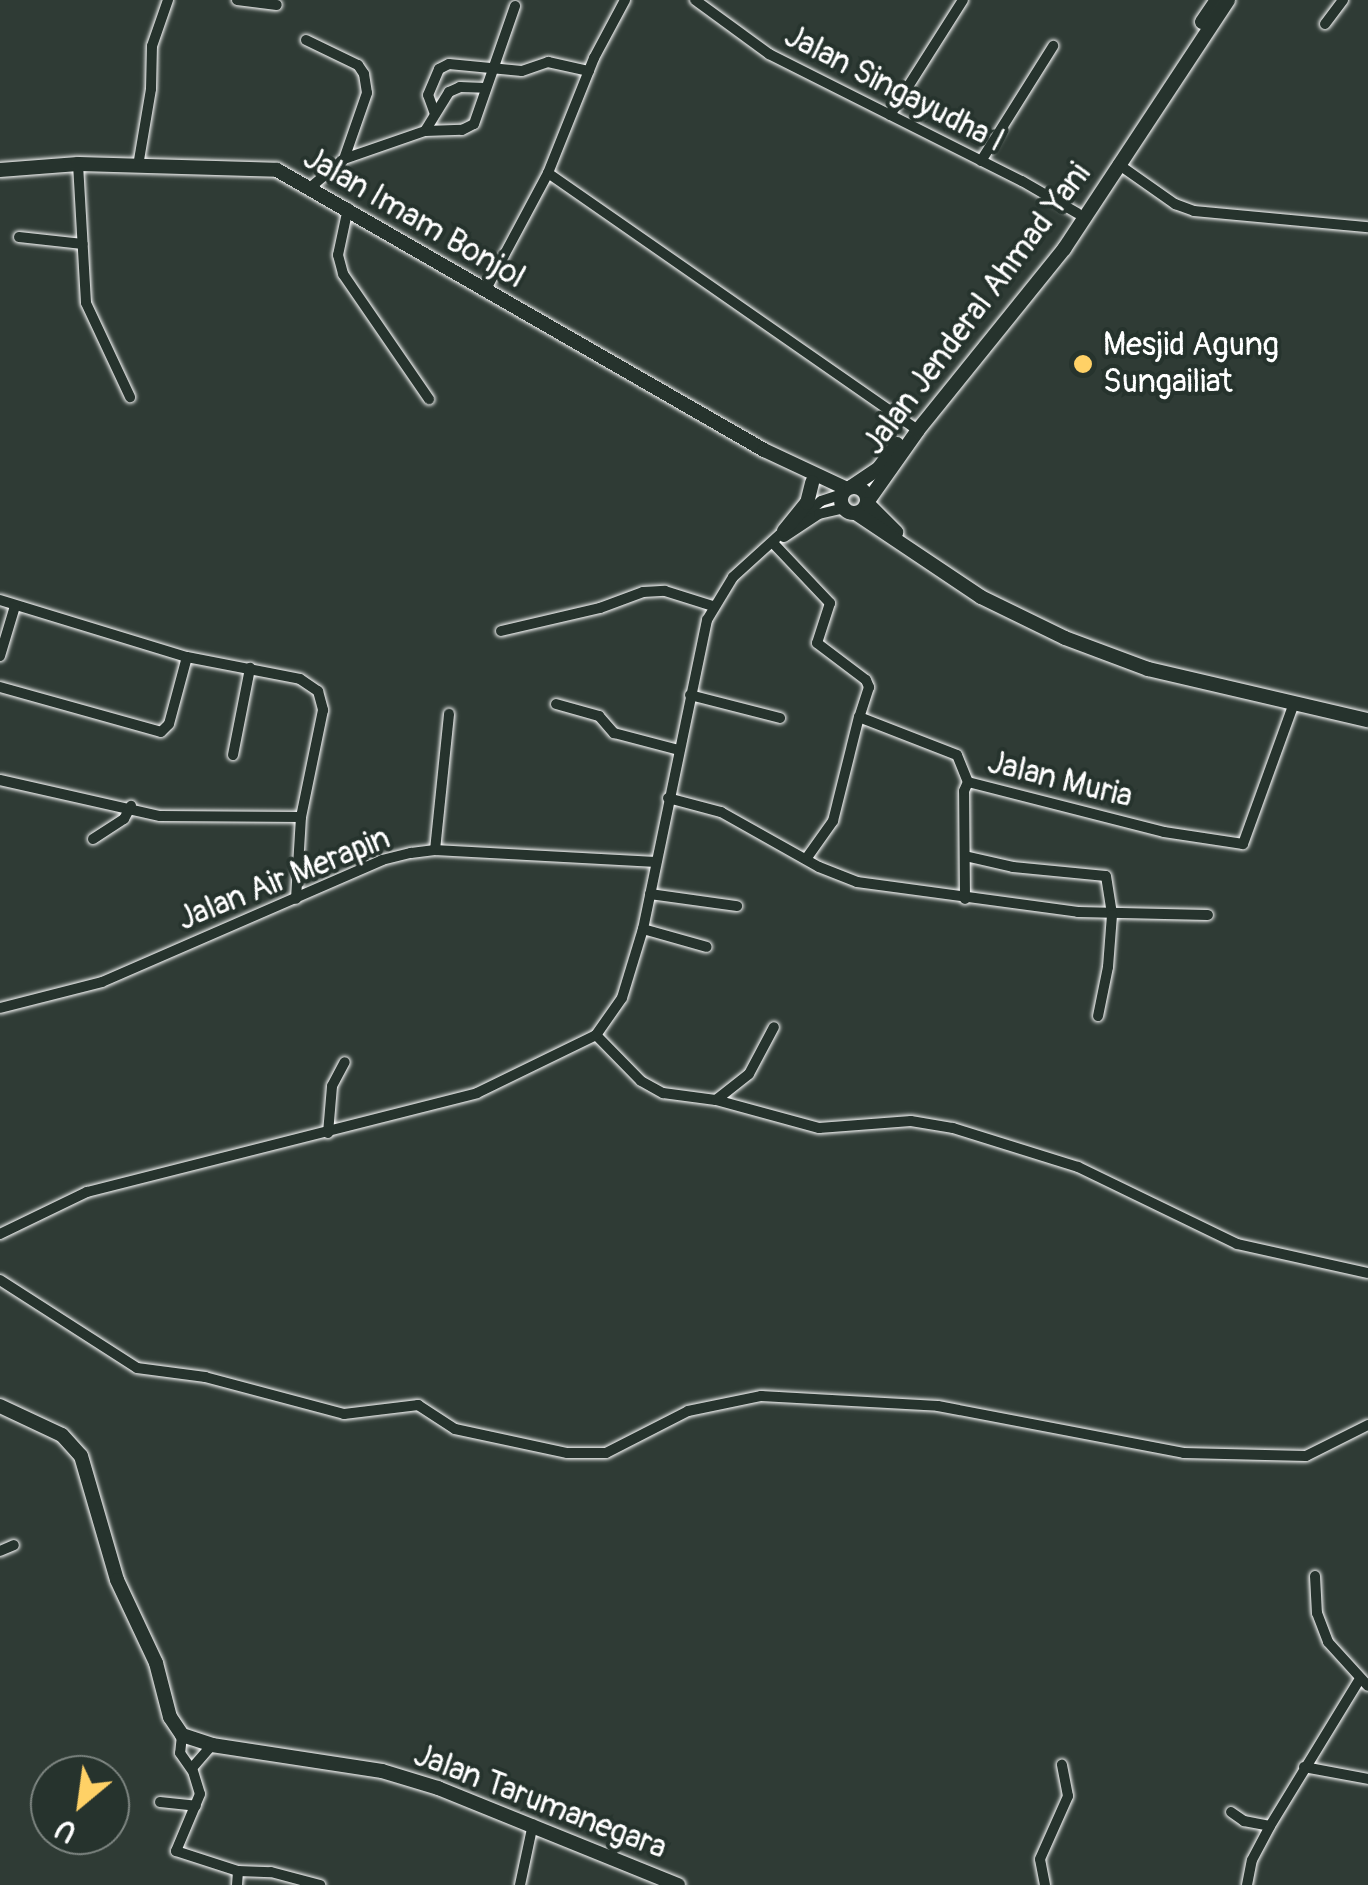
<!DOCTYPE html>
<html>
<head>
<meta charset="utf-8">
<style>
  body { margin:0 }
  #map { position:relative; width:1368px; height:1885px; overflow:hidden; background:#2f3b35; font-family:Pangolin,sans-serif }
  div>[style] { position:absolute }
  .roads { filter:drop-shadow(0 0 2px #fff) drop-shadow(0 0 2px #fff) }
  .street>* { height:10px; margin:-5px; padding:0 5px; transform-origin:5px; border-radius:5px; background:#26332d }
  .secondary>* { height:14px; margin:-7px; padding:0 7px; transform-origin:7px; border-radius:7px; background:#26332d }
  .secondary>.ring { margin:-7px; padding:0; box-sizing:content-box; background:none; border:14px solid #26332d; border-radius:50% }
  .dots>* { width:28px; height:28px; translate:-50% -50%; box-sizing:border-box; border:5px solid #26332d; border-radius:50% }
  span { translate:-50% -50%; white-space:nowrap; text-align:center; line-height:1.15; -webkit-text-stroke:8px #26332d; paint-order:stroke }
  .street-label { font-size:32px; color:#fff }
  .poi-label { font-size:32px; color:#fff }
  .left { translate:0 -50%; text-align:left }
  .north { position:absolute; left:30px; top:1755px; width:100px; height:100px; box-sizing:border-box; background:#26332d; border:2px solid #7d8581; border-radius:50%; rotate:209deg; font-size:28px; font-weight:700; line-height:40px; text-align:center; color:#fff }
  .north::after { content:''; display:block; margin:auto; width:35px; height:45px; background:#ffd166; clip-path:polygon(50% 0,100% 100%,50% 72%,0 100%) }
</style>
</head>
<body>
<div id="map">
  <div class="roads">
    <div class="street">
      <div style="left:237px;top:0;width:40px;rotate:7.1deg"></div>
      <div style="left:695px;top:0;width:92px;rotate:36.1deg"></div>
      <div style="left:769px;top:54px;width:283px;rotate:26.7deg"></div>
      <div style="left:1022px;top:181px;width:64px;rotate:30.2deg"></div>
      <div style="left:1325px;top:24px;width:30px;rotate:-53deg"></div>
      <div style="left:306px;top:40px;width:58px;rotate:25.7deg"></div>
      <div style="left:358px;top:65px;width:11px;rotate:56deg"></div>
      <div style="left:364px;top:74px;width:19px;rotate:81deg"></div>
      <div style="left:367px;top:93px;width:70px;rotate:109.2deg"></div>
      <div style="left:435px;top:114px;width:20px;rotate:-110deg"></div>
      <div style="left:428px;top:95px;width:28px;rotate:-67deg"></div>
      <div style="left:439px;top:69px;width:11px;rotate:-27deg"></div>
      <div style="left:449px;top:64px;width:73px;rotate:5.5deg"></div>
      <div style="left:522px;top:71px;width:28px;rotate:-19deg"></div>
      <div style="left:548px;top:62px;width:42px;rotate:12.4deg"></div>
      <div style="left:890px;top:115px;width:136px;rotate:-57.6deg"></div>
      <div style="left:425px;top:131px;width:46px;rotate:-58.4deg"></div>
      <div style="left:449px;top:92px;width:12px;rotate:-24deg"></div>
      <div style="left:460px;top:87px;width:25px;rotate:2deg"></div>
      <div style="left:981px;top:161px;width:136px;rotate:-57.9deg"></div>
      <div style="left:78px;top:164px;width:139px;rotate:86.7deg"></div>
      <div style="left:86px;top:303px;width:104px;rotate:64.9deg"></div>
      <div style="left:1118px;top:164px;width:70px;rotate:35.1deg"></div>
      <div style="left:1175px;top:204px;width:20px;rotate:20deg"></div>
      <div style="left:1194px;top:211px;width:175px;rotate:5.3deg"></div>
      <div style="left:138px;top:166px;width:78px;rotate:-80.4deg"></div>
      <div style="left:151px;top:89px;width:43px;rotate:-88.7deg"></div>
      <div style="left:152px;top:46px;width:49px;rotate:-70.8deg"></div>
      <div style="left:548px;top:173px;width:450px;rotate:34.8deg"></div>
      <div style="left:312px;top:186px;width:42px;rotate:-40.2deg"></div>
      <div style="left:344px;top:159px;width:86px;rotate:-19.1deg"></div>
      <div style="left:425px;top:131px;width:37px;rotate:-2deg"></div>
      <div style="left:462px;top:130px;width:13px;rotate:-27deg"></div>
      <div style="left:474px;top:124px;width:125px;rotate:-70.8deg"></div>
      <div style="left:348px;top:208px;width:48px;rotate:102deg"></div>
      <div style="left:338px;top:255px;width:20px;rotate:75deg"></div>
      <div style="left:343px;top:274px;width:152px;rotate:55.5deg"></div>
      <div style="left:19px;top:237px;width:64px;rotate:6.2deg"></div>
      <div style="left:485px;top:291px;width:134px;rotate:-61.9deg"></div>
      <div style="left:548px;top:173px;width:124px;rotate:-68.2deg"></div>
      <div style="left:594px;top:58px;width:66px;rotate:-61.9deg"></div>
      <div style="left:801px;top:518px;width:26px;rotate:-40deg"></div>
      <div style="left:821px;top:501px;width:19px;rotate:-18deg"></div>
      <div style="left:784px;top:537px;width:42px;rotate:-33.3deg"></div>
      <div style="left:819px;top:514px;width:28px;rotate:-13deg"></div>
      <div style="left:773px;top:543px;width:83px;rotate:46.5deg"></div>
      <div style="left:830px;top:603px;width:42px;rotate:108deg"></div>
      <div style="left:817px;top:643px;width:61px;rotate:37.1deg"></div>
      <div style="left:866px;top:680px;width:8px;rotate:67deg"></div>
      <div style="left:869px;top:687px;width:32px;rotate:108deg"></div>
      <div style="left:859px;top:717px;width:105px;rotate:21.2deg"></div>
      <div style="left:957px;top:755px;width:29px;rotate:68deg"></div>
      <div style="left:0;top:600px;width:195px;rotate:17deg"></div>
      <div style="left:187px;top:657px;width:115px;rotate:11deg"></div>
      <div style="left:300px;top:679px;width:22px;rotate:34deg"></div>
      <div style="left:318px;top:691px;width:20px;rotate:75deg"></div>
      <div style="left:323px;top:710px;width:109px;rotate:101.6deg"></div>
      <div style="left:301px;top:817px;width:82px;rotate:93.5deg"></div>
      <div style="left:501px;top:631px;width:102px;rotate:-13.1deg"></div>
      <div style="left:600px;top:608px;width:46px;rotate:-20.4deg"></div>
      <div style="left:643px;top:592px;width:22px;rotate:-3deg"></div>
      <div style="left:665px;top:591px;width:50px;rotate:17.4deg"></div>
      <div style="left:0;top:656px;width:52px;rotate:-73.3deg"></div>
      <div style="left:0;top:687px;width:167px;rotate:15.6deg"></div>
      <div style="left:161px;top:732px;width:11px;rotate:-45deg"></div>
      <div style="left:169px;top:724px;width:69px;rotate:-75deg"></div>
      <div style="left:690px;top:695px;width:93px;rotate:14.3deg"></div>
      <div style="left:556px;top:704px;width:45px;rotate:15.6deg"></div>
      <div style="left:599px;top:716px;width:23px;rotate:49deg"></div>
      <div style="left:614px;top:733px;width:67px;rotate:14.7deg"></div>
      <div style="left:233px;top:755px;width:89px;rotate:-78.9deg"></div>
      <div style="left:0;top:780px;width:164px;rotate:12.7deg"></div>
      <div style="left:160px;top:816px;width:141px;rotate:0.4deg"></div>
      <div style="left:668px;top:798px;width:55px;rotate:14.8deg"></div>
      <div style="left:721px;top:812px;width:112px;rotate:29.3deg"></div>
      <div style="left:819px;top:867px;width:41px;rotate:21.5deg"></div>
      <div style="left:857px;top:882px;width:223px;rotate:7.7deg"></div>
      <div style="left:1078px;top:912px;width:130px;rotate:1.3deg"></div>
      <div style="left:93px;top:839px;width:37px;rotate:-33deg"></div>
      <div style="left:124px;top:819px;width:15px;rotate:-62deg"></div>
      <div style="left:435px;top:850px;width:137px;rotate:-84.1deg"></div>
      <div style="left:965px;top:856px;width:49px;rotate:12.9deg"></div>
      <div style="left:1013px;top:867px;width:93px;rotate:5.5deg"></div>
      <div style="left:1106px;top:876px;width:39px;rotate:81deg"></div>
      <div style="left:1112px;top:915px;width:52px;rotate:94.4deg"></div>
      <div style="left:1108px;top:967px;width:50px;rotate:101.5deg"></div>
      <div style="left:806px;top:859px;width:47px;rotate:-54.6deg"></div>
      <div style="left:833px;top:821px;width:107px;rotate:-76deg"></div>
      <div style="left:650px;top:894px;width:88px;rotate:7.9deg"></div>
      <div style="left:965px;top:899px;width:108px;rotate:-90.5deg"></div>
      <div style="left:964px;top:791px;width:10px;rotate:-66deg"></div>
      <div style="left:968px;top:782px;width:202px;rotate:14.3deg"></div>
      <div style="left:1164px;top:832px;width:80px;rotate:8.6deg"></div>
      <div style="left:1243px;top:844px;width:150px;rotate:-70.1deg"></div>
      <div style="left:643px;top:929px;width:66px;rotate:15.7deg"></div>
      <div style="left:0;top:1008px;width:105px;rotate:-14.3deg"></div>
      <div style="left:102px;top:982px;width:305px;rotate:-23.5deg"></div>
      <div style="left:382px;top:860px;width:30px;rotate:-14deg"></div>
      <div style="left:411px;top:853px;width:24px;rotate:-7deg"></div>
      <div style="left:435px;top:850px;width:221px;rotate:3.1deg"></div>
      <div style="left:596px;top:1035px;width:64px;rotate:45.6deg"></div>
      <div style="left:641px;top:1081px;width:25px;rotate:29deg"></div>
      <div style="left:663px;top:1093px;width:53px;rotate:7.5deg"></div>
      <div style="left:716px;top:1100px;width:107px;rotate:15.2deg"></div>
      <div style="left:819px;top:1128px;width:92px;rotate:-4.4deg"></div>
      <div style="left:911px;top:1121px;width:43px;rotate:9.5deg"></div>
      <div style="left:953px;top:1128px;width:131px;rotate:17.3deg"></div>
      <div style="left:1078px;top:1167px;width:177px;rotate:25.8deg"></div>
      <div style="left:1237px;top:1244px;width:134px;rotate:12.5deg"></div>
      <div style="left:716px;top:1100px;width:42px;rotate:-38.2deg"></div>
      <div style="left:749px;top:1074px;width:53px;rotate:-62deg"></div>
      <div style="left:328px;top:1133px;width:47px;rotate:-85.1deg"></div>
      <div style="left:332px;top:1086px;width:27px;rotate:-62deg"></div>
      <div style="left:0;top:1234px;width:97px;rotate:-25.8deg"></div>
      <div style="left:87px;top:1192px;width:402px;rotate:-14.2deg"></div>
      <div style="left:477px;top:1093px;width:132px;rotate:-26deg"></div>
      <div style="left:596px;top:1035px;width:45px;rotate:-54.9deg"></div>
      <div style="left:622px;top:998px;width:72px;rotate:-73.1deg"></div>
      <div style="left:643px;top:929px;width:316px;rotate:-78.3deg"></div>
      <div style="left:707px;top:620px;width:50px;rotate:-58.8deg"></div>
      <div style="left:733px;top:577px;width:73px;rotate:-42.2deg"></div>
      <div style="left:0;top:1280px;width:163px;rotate:32.7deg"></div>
      <div style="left:137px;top:1368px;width:69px;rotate:7.5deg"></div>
      <div style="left:205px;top:1377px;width:144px;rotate:14.9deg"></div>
      <div style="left:344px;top:1414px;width:75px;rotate:-6.9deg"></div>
      <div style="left:418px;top:1405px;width:44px;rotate:33deg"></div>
      <div style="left:455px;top:1429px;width:115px;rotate:12.1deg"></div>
      <div style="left:567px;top:1453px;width:39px"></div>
      <div style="left:606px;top:1453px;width:92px;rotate:-27.1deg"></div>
      <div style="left:688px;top:1411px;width:75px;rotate:-11.6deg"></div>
      <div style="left:761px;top:1396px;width:177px;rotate:3.2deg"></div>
      <div style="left:938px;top:1406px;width:250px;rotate:10.8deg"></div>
      <div style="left:1184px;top:1453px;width:122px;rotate:1.4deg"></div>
      <div style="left:1306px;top:1456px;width:69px;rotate:-26.6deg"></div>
      <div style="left:0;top:1551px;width:15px;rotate:-23deg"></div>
      <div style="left:1315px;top:1576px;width:37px;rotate:87deg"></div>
      <div style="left:1317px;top:1613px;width:31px;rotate:69deg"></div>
      <div style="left:1328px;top:1642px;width:59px;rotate:47.7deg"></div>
      <div style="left:182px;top:1735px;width:18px;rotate:96deg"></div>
      <div style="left:180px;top:1753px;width:21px;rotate:55deg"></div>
      <div style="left:212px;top:1745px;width:30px;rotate:131deg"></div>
      <div style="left:192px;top:1768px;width:27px;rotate:73deg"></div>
      <div style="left:200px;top:1794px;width:62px;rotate:112.8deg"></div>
      <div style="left:176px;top:1851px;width:65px;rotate:17.9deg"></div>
      <div style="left:238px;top:1871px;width:14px;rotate:94deg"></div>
      <div style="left:1304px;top:1767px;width:65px;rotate:10.6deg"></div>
      <div style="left:160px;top:1802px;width:36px;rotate:6deg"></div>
      <div style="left:1231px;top:1812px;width:16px;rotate:35deg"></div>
      <div style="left:1244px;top:1821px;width:26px;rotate:11deg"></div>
      <div style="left:238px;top:1871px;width:33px;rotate:2deg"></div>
      <div style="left:271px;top:1872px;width:51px;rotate:14.9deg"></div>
      <div style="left:520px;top:1885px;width:62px;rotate:-78deg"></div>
      <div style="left:1045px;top:1885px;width:26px;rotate:-101deg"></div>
      <div style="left:1040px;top:1859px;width:69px;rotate:-66deg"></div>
      <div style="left:1068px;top:1796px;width:32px;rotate:-101deg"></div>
      <div style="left:1247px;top:1885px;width:25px;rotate:-79deg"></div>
      <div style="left:1252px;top:1860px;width:38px;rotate:-62deg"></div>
      <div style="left:1270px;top:1826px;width:171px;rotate:-58.6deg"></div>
    </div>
    <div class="secondary">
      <div style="left:1202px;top:22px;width:27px;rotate:-56deg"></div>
      <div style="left:0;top:170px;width:78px;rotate:-4.4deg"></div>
      <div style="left:78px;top:164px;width:199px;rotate:1.7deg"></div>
      <div style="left:277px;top:170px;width:562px;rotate:29.9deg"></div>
      <div style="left:764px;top:450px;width:89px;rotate:25.1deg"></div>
      <div class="ring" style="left:841px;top:487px;width:12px;height:12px"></div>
      <div style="left:851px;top:487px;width:34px;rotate:-34deg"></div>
      <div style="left:879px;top:468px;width:30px;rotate:-53deg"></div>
      <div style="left:868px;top:501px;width:87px;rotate:-54.8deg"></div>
      <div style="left:918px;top:430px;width:233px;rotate:-51.1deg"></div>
      <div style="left:1064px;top:249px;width:298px;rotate:-56.6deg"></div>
      <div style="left:868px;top:504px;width:40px;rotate:45deg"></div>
      <div style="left:857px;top:514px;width:149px;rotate:33.8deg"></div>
      <div style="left:981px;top:597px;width:93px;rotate:26deg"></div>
      <div style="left:1065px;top:638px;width:89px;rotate:20.5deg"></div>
      <div style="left:1148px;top:669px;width:226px;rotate:13.1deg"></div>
      <div style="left:784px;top:531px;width:36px;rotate:-51deg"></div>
      <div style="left:807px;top:503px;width:21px;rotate:-76deg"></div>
      <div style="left:0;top:1406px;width:68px;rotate:25.1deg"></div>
      <div style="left:62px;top:1435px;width:28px;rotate:48deg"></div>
      <div style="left:81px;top:1456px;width:129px;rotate:73.8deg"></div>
      <div style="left:117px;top:1580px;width:92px;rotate:64.8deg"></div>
      <div style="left:156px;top:1663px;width:56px;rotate:75.5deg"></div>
      <div style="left:170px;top:1717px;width:22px;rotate:56deg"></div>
      <div style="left:182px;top:1735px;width:32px;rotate:18deg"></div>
      <div style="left:212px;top:1745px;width:172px;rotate:8.7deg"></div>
      <div style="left:382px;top:1771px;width:59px;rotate:16.9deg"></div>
      <div style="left:438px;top:1788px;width:259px;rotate:22deg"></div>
    </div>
  </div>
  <div class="dots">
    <div style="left:1083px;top:364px;background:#ffd166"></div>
  </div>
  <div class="street-label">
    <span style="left:894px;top:89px;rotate:27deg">Jalan Singayudha I</span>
    <span style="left:414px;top:218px;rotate:30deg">Jalan Imam Bonjol</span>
    <span style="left:977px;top:309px;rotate:-53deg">Jalan Jenderal Ahmad Yani</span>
    <span style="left:1060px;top:780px;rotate:14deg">Jalan Muria</span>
    <span style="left:284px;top:879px;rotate:-22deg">Jalan Air Merapin</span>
    <span style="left:540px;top:1802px;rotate:21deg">Jalan Tarumanegara</span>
  </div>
  <div class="poi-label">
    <span class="left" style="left:1103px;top:364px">Mesjid Agung<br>Sungailiat</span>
  </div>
  <div class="north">U</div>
</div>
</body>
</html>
